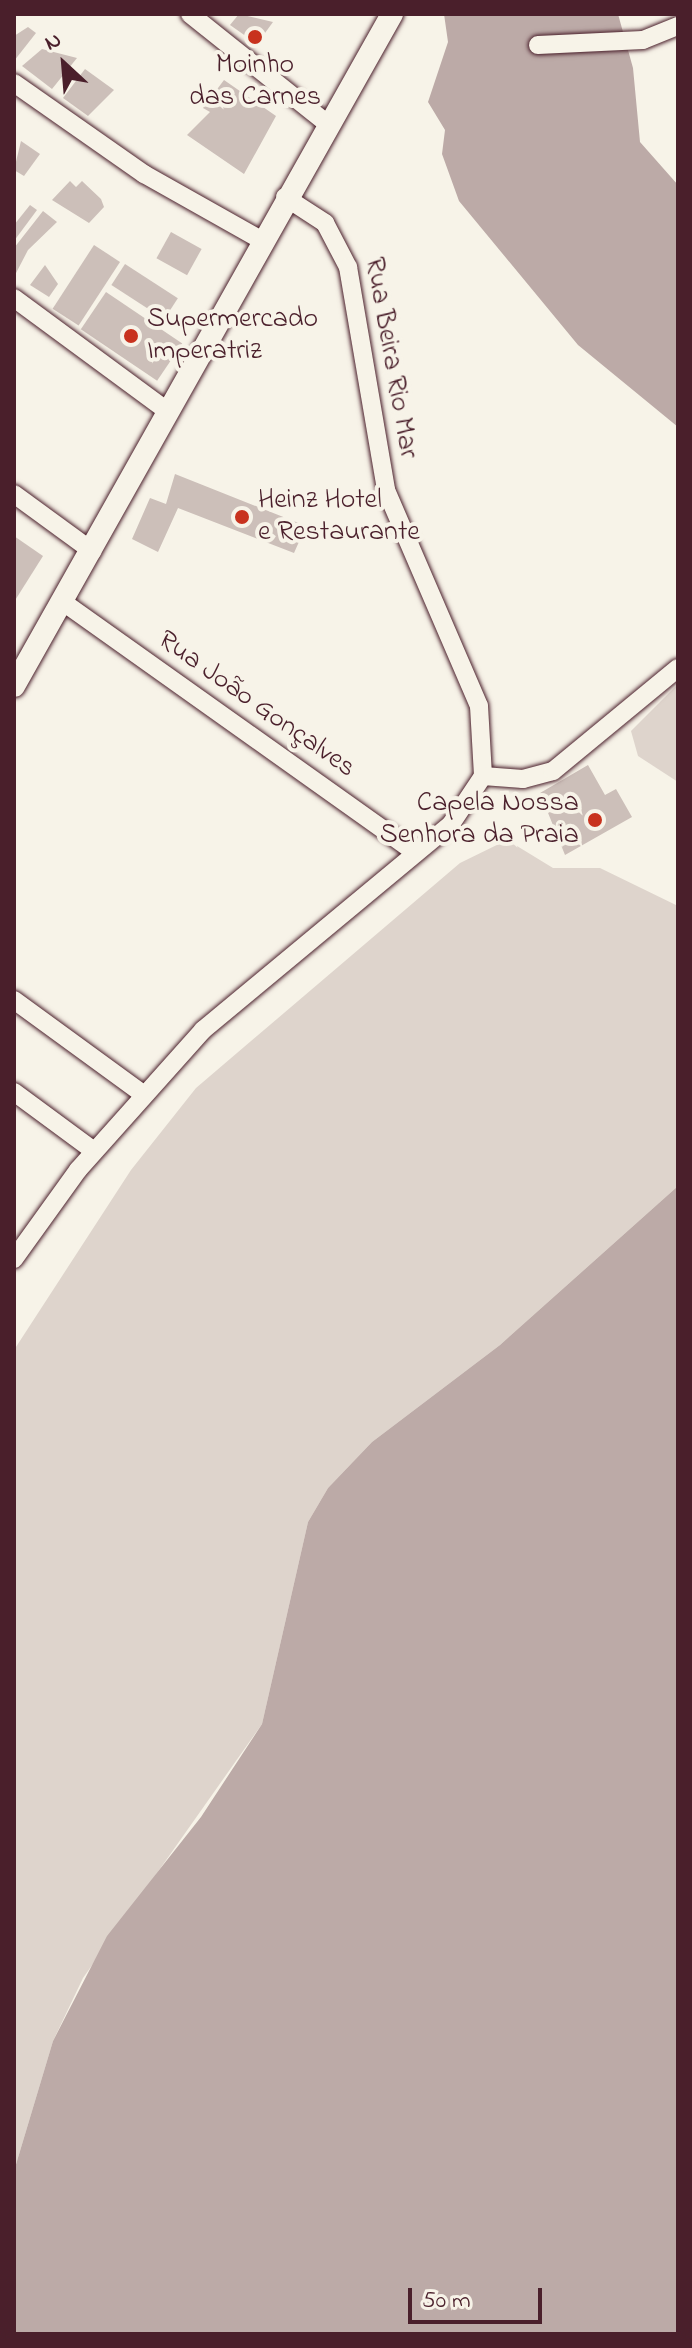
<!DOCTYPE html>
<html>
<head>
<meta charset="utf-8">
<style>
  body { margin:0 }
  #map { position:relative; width:692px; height:2348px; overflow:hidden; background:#f7f3e8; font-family:"Indie Flower",sans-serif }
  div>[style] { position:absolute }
  .green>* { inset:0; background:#ded4cc }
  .water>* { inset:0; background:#bcaaa7 }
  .building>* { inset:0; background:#ccbfb9; transform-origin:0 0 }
  .roads { filter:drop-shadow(0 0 2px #4a1f2b) drop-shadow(0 0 2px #4a1f2b) }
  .minor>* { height:18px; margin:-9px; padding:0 9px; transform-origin:9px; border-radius:9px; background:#f7f3e8 }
  .major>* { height:22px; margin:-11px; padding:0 11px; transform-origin:11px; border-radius:11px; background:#f7f3e8 }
  .dots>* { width:22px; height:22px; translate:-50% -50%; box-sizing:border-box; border:4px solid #f7f3e8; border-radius:50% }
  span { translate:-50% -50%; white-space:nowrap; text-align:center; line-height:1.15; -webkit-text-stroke:8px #f7f3e8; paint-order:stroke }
  .poi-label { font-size:28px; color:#4a1f2b }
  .left { translate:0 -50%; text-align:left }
  .right { translate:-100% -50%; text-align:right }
  .street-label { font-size:28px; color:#4a1f2b }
  .frame { position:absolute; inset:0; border:16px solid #4a1f2b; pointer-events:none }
  .north { position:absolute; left:24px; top:24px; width:80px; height:80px; -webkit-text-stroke:6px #f7f3e8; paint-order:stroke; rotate:334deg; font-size:22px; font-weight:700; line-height:32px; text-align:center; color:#4a1f2b }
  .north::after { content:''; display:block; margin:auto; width:28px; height:36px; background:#4a1f2b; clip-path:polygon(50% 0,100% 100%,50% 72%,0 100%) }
  .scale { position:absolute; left:408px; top:2288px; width:134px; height:36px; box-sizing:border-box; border:4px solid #4a1f2b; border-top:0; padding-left:10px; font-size:24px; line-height:28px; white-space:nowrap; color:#4a1f2b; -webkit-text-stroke:6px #f7f3e8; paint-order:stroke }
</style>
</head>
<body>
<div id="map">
  <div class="green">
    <div style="clip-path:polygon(678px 684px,678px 782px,638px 756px,631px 731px)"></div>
    <div style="clip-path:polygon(507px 840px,553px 868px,600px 868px,678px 906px,678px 1186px,500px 1345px,372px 1442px,328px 1488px,308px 1522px,262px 1724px,83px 1978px,53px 2041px,14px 2171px,14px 1350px,131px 1170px,196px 1088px,460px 863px)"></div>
  </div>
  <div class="water">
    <div style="clip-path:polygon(444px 14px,618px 14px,633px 68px,640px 142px,678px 185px,678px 427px,578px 345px,459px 201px,442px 154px,445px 130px,428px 102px,448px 42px)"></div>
    <div style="clip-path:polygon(678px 1186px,678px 2334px,14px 2334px,14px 2171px,53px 2041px,107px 1936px,201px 1817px,262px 1724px,308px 1522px,328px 1488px,372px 1442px,500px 1345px)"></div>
  </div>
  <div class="building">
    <div style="clip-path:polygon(239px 14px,273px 22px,257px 44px,230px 25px)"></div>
    <div style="clip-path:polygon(28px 27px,36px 33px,14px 61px,14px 36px)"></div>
    <div style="clip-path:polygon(42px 49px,77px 58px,52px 89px,22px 66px)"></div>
    <div style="clip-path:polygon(85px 69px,114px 90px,88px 116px,63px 98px)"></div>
    <div style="clip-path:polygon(224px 80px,276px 116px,244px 174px,187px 135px,210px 112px,203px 108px)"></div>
    <div style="clip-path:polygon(21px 141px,40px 154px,24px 176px,14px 170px)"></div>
    <div style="clip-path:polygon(70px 181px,76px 187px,82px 181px,101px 199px,104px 207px,89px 223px,52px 200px)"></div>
    <div style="clip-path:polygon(30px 205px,37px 210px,14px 241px,14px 225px)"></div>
    <div style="clip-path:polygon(43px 211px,57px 222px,28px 250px,14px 277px,14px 248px)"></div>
    <div style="left:171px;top:232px;width:35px;height:30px;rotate:29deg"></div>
    <div style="left:94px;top:245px;width:31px;height:76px;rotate:33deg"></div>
    <div style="left:125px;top:264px;width:63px;height:25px;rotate:33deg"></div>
    <div style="clip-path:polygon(45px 265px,58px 284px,49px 297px,30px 285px)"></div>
    <div style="left:106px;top:292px;width:92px;height:45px;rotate:34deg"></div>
    <div style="clip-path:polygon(175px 474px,306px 526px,294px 553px,178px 508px,158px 552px,132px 539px,150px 498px,166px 504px)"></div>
    <div style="clip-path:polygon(14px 536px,43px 556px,14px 602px)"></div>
    <div style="clip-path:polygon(588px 765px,605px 795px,616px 789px,632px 817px,565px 855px,540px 793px)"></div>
  </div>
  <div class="roads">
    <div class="minor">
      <div style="left:190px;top:14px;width:176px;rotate:38.6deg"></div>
      <div style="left:538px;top:45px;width:105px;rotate:-2.7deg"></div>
      <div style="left:643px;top:40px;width:38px;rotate:-22deg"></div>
      <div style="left:14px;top:83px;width:159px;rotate:35deg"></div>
      <div style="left:144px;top:174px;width:134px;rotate:29.4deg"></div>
      <div style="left:285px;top:197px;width:48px;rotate:33deg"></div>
      <div style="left:325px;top:223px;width:50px;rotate:62.4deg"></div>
      <div style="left:348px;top:267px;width:226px;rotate:80.3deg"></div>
      <div style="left:386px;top:490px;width:235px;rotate:66.7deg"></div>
      <div style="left:479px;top:706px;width:70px;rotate:86.7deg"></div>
      <div style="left:14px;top:298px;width:189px;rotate:36.4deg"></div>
      <div style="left:14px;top:494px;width:97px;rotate:36.2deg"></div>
      <div style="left:63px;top:602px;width:433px;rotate:35.4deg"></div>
      <div style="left:14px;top:1000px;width:160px;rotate:36.1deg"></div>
      <div style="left:14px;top:1092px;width:99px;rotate:36.4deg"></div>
      <div style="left:14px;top:1259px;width:110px;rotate:-54.3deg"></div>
      <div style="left:78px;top:1170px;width:188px;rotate:-48.2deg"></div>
      <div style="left:203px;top:1030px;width:322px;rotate:-39.7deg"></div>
      <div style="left:451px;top:824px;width:58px;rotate:-56.3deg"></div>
      <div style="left:483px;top:776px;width:40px;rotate:4.3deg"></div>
      <div style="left:523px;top:779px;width:31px;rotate:-15deg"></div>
      <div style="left:553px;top:771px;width:162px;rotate:-39.5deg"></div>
    </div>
    <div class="major">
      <div style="left:14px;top:686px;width:771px;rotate:-60.64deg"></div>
    </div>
  </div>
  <div class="dots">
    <div style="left:255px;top:37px;background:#c8321e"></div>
    <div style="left:131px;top:336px;background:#c8321e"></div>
    <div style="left:242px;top:517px;background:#c8321e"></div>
    <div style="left:595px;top:820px;background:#c8321e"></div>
  </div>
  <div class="poi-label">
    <span style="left:255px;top:82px">Moinho<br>das Carnes</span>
    <span class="left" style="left:147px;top:336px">Supermercado<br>Imperatriz</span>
    <span class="left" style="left:258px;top:517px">Heinz Hotel<br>e Restaurante</span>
    <span class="right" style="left:579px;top:820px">Capela Nossa<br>Senhora da Praia</span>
  </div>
  <div class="street-label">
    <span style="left:390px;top:358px;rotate:80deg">Rua Beira Rio Mar</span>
    <span style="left:256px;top:705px;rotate:35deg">Rua João Gonçalves</span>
  </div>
  <div class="frame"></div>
  <div class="north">N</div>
  <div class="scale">50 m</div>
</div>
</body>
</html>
